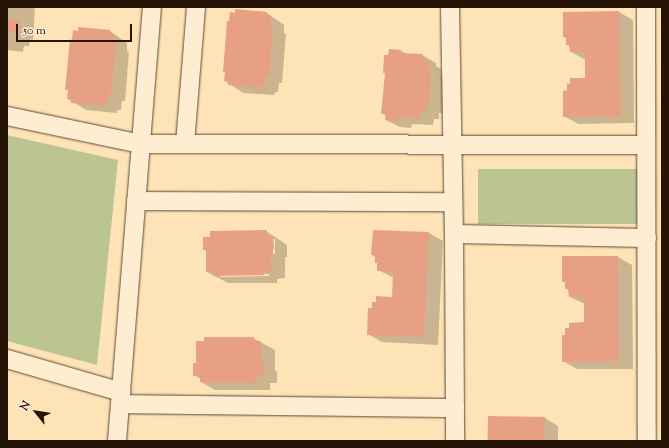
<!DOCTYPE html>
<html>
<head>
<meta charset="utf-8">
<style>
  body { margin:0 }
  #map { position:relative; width:669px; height:448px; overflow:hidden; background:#fee3b6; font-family:"Sorts Mill Goudy",serif }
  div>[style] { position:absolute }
  .green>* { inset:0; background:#bbc592; transform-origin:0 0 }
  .shadow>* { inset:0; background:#0003 }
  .building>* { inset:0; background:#e8a084; transform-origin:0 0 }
  .roads { filter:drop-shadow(0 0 1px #5c4833) drop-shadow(0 0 1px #5c4833) }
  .street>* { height:18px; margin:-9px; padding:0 9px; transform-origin:9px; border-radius:9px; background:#feedd0 }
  span { translate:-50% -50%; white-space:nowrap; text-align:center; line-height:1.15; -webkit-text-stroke:3px #feedd0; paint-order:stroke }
  .frame { position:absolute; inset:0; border:8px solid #261407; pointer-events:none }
  .north { position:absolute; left:16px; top:392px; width:40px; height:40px; -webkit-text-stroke:3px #feedd0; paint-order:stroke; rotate:300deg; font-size:11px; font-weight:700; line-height:16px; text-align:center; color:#261407 }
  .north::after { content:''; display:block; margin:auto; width:14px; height:18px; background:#261407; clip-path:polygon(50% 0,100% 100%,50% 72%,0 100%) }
  .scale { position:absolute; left:16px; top:24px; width:116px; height:18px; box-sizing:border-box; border:2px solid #261407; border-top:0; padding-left:5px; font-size:12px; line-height:14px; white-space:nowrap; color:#261407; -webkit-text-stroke:3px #feedd0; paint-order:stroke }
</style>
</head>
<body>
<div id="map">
  <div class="green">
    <div style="clip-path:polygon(7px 135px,118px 160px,97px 365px,7px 341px)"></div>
    <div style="left:478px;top:169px;width:162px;height:55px"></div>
  </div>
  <div class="shadow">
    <div style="clip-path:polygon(7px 7px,35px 7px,33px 40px,30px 39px,29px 46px,24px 46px,23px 52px,7px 50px)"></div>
    <div style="clip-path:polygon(236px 10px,267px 13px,284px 25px,284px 33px,286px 34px,282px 83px,279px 83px,278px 92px,275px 92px,274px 95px,243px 93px,225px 81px,226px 73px,224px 71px)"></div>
    <div style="clip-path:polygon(619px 12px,633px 20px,634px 123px,578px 124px,564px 116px,568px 91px,586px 79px,586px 60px,571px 52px,570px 46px,567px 39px,564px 37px)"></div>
    <div style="clip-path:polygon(79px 28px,110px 31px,127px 43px,127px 51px,129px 52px,125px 101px,122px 101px,121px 110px,117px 110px,117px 113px,86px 110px,68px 99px,69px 91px,67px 89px,73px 41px)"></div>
    <div style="clip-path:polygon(401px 51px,407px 54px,422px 55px,436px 63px,436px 66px,441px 69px,441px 74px,444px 76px,442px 113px,439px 113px,439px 119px,434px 119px,433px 125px,412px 124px,411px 128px,400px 127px,386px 120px,386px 116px,382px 113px,389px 56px)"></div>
    <div style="clip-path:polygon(evenodd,266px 231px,287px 245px,287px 257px,285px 257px,285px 278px,277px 279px,277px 283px,228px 283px,207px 272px,207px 251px,204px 250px,266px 231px,273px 239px,275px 239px,275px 254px,273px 254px,273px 239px,266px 231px,269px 274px,269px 276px,220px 277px,220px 275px,269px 274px)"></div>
    <div style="clip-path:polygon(429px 233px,443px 241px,438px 345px,382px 342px,368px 334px,373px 310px,376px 303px,393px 298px,394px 278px,378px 270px,376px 257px,372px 255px)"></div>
    <div style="clip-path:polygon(563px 257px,618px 257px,632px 265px,633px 369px,577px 369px,563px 361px,566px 336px,585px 323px,585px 304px,570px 297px,566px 283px,563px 281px)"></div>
    <div style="clip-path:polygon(253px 338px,275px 350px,275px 370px,277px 372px,277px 383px,270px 383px,270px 390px,215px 390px,201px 382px,201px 379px,194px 375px)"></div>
    <div style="clip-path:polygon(545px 418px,558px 426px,558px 441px,489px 441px)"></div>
  </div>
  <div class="building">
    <div style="clip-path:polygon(235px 9px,267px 12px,267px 15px,271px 16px,270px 25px,273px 25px,269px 76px,266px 76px,265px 85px,261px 85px,261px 88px,228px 85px,228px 82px,224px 81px,225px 72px,223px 72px,227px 21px,229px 21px,230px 12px,235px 13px)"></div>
    <div style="clip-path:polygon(619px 11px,621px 116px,563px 117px,563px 91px,567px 90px,567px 83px,570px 84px,570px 78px,585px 78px,585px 52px,570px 52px,569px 45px,566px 45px,566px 37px,563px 37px,563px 12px)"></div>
    <div style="clip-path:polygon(7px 19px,20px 20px,19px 32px,7px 32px)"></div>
    <div style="clip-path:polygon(78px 27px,110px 30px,110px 34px,114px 34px,113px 43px,116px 43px,111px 94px,109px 94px,108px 103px,104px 103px,104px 106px,71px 103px,71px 100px,67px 99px,68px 90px,65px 90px,70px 39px,72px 40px,73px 30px,78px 31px)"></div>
    <div style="clip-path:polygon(389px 49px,401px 50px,401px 53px,423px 54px,422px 60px,428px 60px,427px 67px,431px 67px,429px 106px,426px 105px,425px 112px,420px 112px,420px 118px,398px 117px,398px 121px,385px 120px,386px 114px,381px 114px,385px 73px,383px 73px,384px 55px,388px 55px)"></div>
    <div style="clip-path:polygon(267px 230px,267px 236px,273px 236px,274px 249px,271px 249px,271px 271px,264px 271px,264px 275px,214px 276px,213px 272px,206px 272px,206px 250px,203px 250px,203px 237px,210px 237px,210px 231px)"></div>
    <div style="clip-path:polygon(373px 230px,429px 232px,424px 337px,367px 335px,368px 308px,372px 308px,372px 302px,376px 302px,376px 296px,392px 297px,393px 271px,377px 271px,377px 263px,375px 263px,375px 255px,371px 255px)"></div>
    <div style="clip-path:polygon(562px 256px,618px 256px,619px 361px,562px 362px,562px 335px,565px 335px,565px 328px,569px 328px,569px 323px,584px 322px,584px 297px,569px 297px,568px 289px,565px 289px,565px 282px,562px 282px)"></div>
    <div style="clip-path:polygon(204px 337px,254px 337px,254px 341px,261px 341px,261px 363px,264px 363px,264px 376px,257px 376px,257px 383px,200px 382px,200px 376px,193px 376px,193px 363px,196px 363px,196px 341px,204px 341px)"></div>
    <div style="left:488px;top:416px;width:57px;height:25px;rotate:1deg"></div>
  </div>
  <div class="roads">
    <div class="street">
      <div style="left:450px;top:7px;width:227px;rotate:89deg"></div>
      <div style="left:454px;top:234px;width:207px;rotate:89.7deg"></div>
      <div style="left:646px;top:7px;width:434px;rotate:89.9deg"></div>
      <div style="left:7px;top:116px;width:137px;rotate:11.8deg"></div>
      <div style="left:141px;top:144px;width:505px;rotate:0.11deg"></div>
      <div style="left:185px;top:144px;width:137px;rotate:-85.4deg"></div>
      <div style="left:136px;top:201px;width:316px;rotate:0.2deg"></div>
      <div style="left:454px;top:234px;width:193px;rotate:1.2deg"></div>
      <div style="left:7px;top:359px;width:119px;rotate:16.1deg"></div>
      <div style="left:120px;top:404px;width:335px;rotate:0.7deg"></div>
      <div style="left:117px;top:441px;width:435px;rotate:-85.4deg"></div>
    </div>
  </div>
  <div class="frame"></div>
  <div class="north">N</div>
  <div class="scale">50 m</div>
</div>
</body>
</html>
